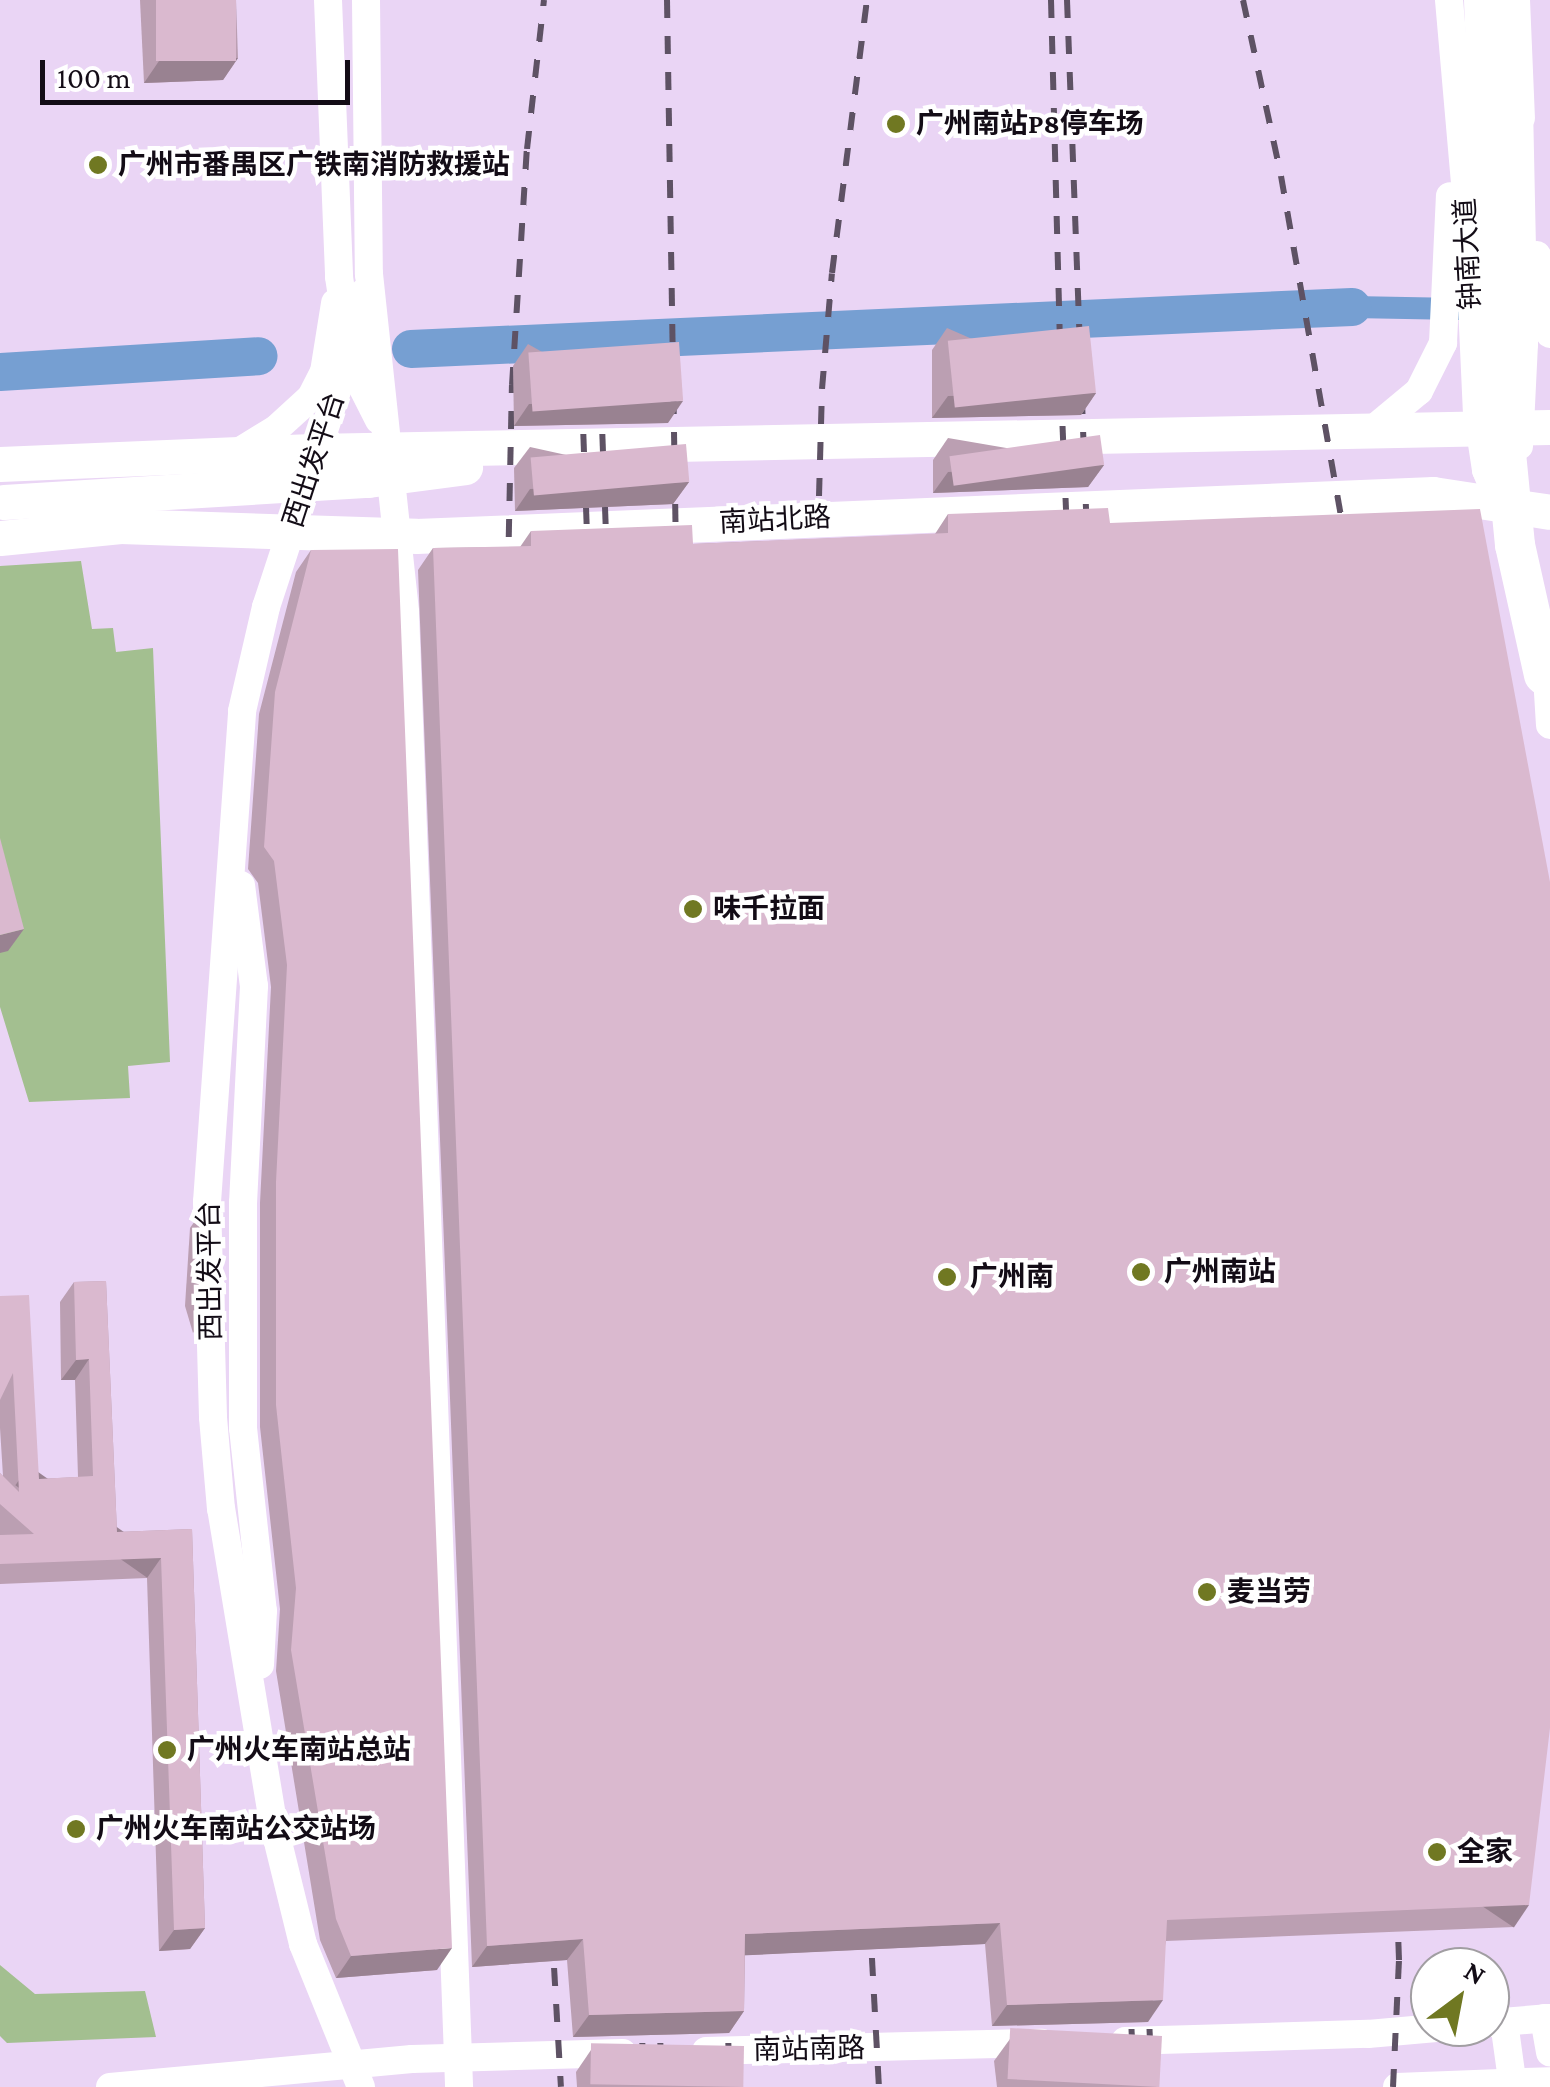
<!DOCTYPE html>
<html>
<head>
<meta charset="utf-8">
<style>
  body { margin:0 }
  #map { position:relative; width:1550px; height:2087px; overflow:hidden; background:#ead5f5; font-family:"Crimson Pro","Noto Sans SC",serif }
  div>[style] { position:absolute }
  .green>* { inset:0; background:#a3bf90 }
  .canal>* { height:22px; margin:-11px; padding:0 11px; transform-origin:11px; border-radius:11px; background:#769fd2 }
  .river>* { height:38px; margin:-19px; padding:0 19px; transform-origin:19px; border-radius:19px; background:#769fd2 }
  .minor>* { height:28px; margin:-14px; padding:0 14px; transform-origin:14px; border-radius:14px; background:#fff }
  .major>* { height:35px; margin:-17.5px; padding:0 17.5px; transform-origin:17.5px; border-radius:17.5px; background:#fff }
  .highway>* { height:40px; margin:-20px; padding:0 20px; transform-origin:20px; border-radius:20px; background:#fff }
  .rail>* { height:6px; margin-top:-3px; transform-origin:0; background:repeating-linear-gradient(90deg,#5e5264 0 18px,transparent 0 36px) }
  .wall>* { inset:0; background:#bb9fb2 }
  .shaded-wall>* { inset:0; background:#998291; transform-origin:0 0 }
  .building>* { inset:0; background:#dab9cf; transform-origin:0 0 }
  .dots>* { width:28px; height:28px; translate:-50% -50%; box-sizing:border-box; border:5px solid #fff; border-radius:50% }
  span { translate:-50% -50%; white-space:nowrap; text-align:center; line-height:1.15; -webkit-text-stroke:9px #fff; paint-order:stroke }
  .poi-label { font-size:28px; color:#130c16; font-weight:700 }
  .left { translate:0 -50%; text-align:left }
  .street-label { font-size:28px; color:#130c16 }
  .north { position:absolute; left:1410px; top:1947px; width:100px; height:100px; box-sizing:border-box; background:#fff; border:2px solid #a19ea2; border-radius:50%; rotate:32deg; font-size:28px; font-weight:700; line-height:40px; text-align:center; color:#130c16 }
  .north::after { content:''; display:block; margin:auto; width:35px; height:45px; background:#707822; clip-path:polygon(50% 0,100% 100%,50% 72%,0 100%) }
  .scale { position:absolute; left:40px; top:60px; width:310px; height:45px; box-sizing:border-box; border:5px solid #130c16; border-top:0; padding-left:12px; font-size:30px; line-height:35px; white-space:nowrap; color:#130c16; -webkit-text-stroke:8px #fff; paint-order:stroke }
</style>
</head>
<body>
<div id="map">
  <div class="green">
    <div style="clip-path:polygon(81px 561px,92px 629px,113px 628px,116px 652px,153px 648px,170px 1062px,128px 1066px,130px 1098px,29px 1102px,0 1007px,0 566px)"></div>
    <div style="clip-path:polygon(0 1965px,35px 1994px,145px 1991px,156px 2037px,7px 2043px,0 2036px)"></div>
  </div>
  <div class="canal">
    <div style="left:1352px;top:307px;width:107px;rotate:1.1deg"></div>
  </div>
  <div class="river">
    <div style="left:411px;top:349px;width:942px;rotate:-2.56deg"></div>
    <div style="left:0;top:372px;width:259px;rotate:-3.5deg"></div>
  </div>
  <div class="minor">
    <div style="left:328px;top:0;width:277px;rotate:87.7deg"></div>
    <div style="left:339px;top:277px;width:93px;rotate:81.3deg"></div>
    <div style="left:353px;top:369px;width:57px;rotate:63deg"></div>
    <div style="left:366px;top:0;width:274px;rotate:89.4deg"></div>
    <div style="left:369px;top:274px;width:340px;rotate:83.9deg"></div>
    <div style="left:405px;top:612px;width:1476px;rotate:87.9deg"></div>
    <div style="left:1449px;top:0;width:217px;rotate:85deg"></div>
    <div style="left:1468px;top:216px;width:195px;rotate:87.4deg"></div>
    <div style="left:1477px;top:411px;width:60px;rotate:81.3deg"></div>
    <div style="left:1486px;top:470px;width:38px;rotate:68deg"></div>
    <div style="left:1516px;top:0;width:118px;rotate:87.6deg"></div>
    <div style="left:1537px;top:255px;width:80px;rotate:80.7deg"></div>
    <div style="left:1372px;top:430px;width:61px;rotate:-39.7deg"></div>
    <div style="left:1419px;top:391px;width:54px;rotate:-63.4deg"></div>
    <div style="left:1443px;top:343px;width:147px;rotate:-87.3deg"></div>
    <div style="left:1519px;top:446px;width:102px;rotate:-87.2deg"></div>
    <div style="left:1524px;top:344px;width:242px;rotate:-91.2deg"></div>
    <div style="left:237px;top:453px;width:46px;rotate:-31.6deg"></div>
    <div style="left:276px;top:429px;width:47px;rotate:-42.4deg"></div>
    <div style="left:311px;top:397px;width:28px;rotate:-63deg"></div>
    <div style="left:324px;top:372px;width:70px;rotate:-80.9deg"></div>
    <div style="left:1546px;top:660px;width:65px;rotate:86.5deg"></div>
    <div style="left:241px;top:885px;width:102px;rotate:82.7deg"></div>
    <div style="left:254px;top:986px;width:217px;rotate:92.9deg"></div>
    <div style="left:243px;top:1203px;width:225px;rotate:90deg"></div>
    <div style="left:243px;top:1428px;width:184px;rotate:83.8deg"></div>
    <div style="left:263px;top:1611px;width:54px;rotate:93.2deg"></div>
    <div style="left:1544px;top:2018px;width:35px;rotate:80deg"></div>
    <div style="left:1504px;top:2022px;width:66px;rotate:82.1deg"></div>
    <div style="left:1490px;top:2023px;width:60px;rotate:-4.8deg"></div>
    <div style="left:1125px;top:2041px;width:243px;rotate:-1.7deg"></div>
    <div style="left:1368px;top:2034px;width:80px;rotate:-5deg"></div>
    <div style="left:706px;top:2051px;width:336px;rotate:-1.4deg"></div>
    <div style="left:110px;top:2087px;width:303px;rotate:-5.3deg"></div>
    <div style="left:412px;top:2059px;width:211px;rotate:-1.6deg"></div>
    <div style="left:361px;top:2087px;width:154px;rotate:-112.1deg"></div>
    <div style="left:303px;top:1944px;width:126px;rotate:-103.8deg"></div>
    <div style="left:273px;top:1822px;width:317px;rotate:-99.4deg"></div>
    <div style="left:221px;top:1509px;width:92px;rotate:-95deg"></div>
    <div style="left:213px;top:1417px;width:215px;rotate:-91.6deg"></div>
    <div style="left:207px;top:1202px;width:492px;rotate:-85.9deg"></div>
    <div style="left:242px;top:711px;width:107px;rotate:-77deg"></div>
    <div style="left:266px;top:607px;width:234px;rotate:-71.8deg"></div>
    <div style="left:339px;top:385px;width:96px;rotate:-75deg"></div>
    <div style="left:1397px;top:2087px;width:153px;rotate:-2.2deg"></div>
  </div>
  <div class="major">
    <div style="left:0;top:464px;width:313px;rotate:-2.4deg"></div>
    <div style="left:313px;top:451px;width:1237px;rotate:-1.11deg"></div>
    <div style="left:4px;top:502px;width:365px;rotate:-3.5deg"></div>
    <div style="left:368px;top:480px;width:98px;rotate:-7.6deg"></div>
    <div style="left:0;top:538px;width:121px;rotate:-5.7deg"></div>
    <div style="left:120px;top:526px;width:296px;rotate:1.9deg"></div>
    <div style="left:416px;top:536px;width:1018px;rotate:-2.36deg"></div>
    <div style="left:1433px;top:494px;width:118px;rotate:8.7deg"></div>
  </div>
  <div class="highway">
    <div style="left:1484px;top:0;width:392px;rotate:87.7deg"></div>
    <div style="left:1500px;top:392px;width:154px;rotate:84.4deg"></div>
    <div style="left:1515px;top:545px;width:133px;rotate:77.4deg"></div>
  </div>
  <div class="rail">
    <div style="left:667px;top:0;width:553px;rotate:89.07deg"></div>
    <div style="left:1051px;top:0;width:355px;rotate:88.5deg"></div>
    <div style="left:1067px;top:0;width:535px;rotate:87.86deg"></div>
    <div style="left:1243px;top:0;width:180px;rotate:77.8deg"></div>
    <div style="left:1281px;top:176px;width:373px;rotate:80deg"></div>
    <div style="left:1061px;top:390px;width:145px;rotate:87.6deg"></div>
    <div style="left:582px;top:398px;width:160px;rotate:87.9deg"></div>
    <div style="left:601px;top:398px;width:160px;rotate:87.9deg"></div>
    <div style="left:817px;top:568px;width:179px;rotate:-88.4deg"></div>
    <div style="left:822px;top:389px;width:116px;rotate:-85.1deg"></div>
    <div style="left:832px;top:273px;width:275px;rotate:-82.7deg"></div>
    <div style="left:508px;top:573px;width:188px;rotate:-88.8deg"></div>
    <div style="left:512px;top:385px;width:236px;rotate:-86.4deg"></div>
    <div style="left:527px;top:149px;width:150px;rotate:-83.5deg"></div>
    <div style="left:870px;top:1922px;width:165px;rotate:86.9deg"></div>
    <div style="left:552px;top:1932px;width:155px;rotate:86.7deg"></div>
    <div style="left:1130px;top:1993px;width:94px;rotate:87.6deg"></div>
    <div style="left:1148px;top:1993px;width:94px;rotate:87.6deg"></div>
    <div style="left:641px;top:2007px;width:80px;rotate:87.9deg"></div>
    <div style="left:659px;top:2007px;width:80px;rotate:87.9deg"></div>
    <div style="left:727px;top:2007px;width:80px;rotate:87.9deg"></div>
    <div style="left:1393px;top:2087px;width:127px;rotate:-87.3deg"></div>
    <div style="left:1399px;top:1960px;width:58px;rotate:-92deg"></div>
  </div>
  <div class="wall">
    <div style="clip-path:polygon(140px 0,236px 0,238px 58px,223px 80px,144px 83px)"></div>
    <div style="clip-path:polygon(947px 328px,1096px 393px,1081px 415px,932px 418px,932px 350px)"></div>
    <div style="clip-path:polygon(528px 344px,668px 423px,514px 426px,513px 366px)"></div>
    <div style="clip-path:polygon(948px 438px,1104px 465px,1088px 487px,933px 493px,933px 460px)"></div>
    <div style="clip-path:polygon(530px 447px,689px 482px,673px 504px,515px 511px,514px 468px)"></div>
    <div style="clip-path:polygon(948px 514px,1110px 523px,1514px 1927px,1166px 1941px,1148px 2022px,992px 2026px,985px 1944px,745px 1955px,744px 2011px,729px 2033px,573px 2037px,567px 1960px,472px 1967px,418px 570px,433px 548px,520px 547px,531px 531px,693px 544px,935px 534px)"></div>
    <div style="clip-path:polygon(311px 550px,437px 1970px,336px 1978px,320px 1940px,276px 1671px,280px 1609px,260px 1427px,260px 1203px,271px 987px,258px 883px,248px 869px,259px 714px,296px 572px)"></div>
    <div style="clip-path:polygon(205px 1206px,208px 1311px,193px 1333px,185px 1306px,190px 1228px)"></div>
    <div style="clip-path:polygon(106px 1281px,117px 1532px,192px 1529px,205px 1928px,190px 1949px,159px 1951px,147px 1578px,0 1584px,0 1473px,3px 1476px,0 1428px,0 1296px,39px 1479px,78px 1477px,75px 1380px,61px 1380px,60px 1302px,74px 1282px)"></div>
    <div style="clip-path:polygon(1010px 2039px,1159px 2087px,997px 2087px,994px 2061px)"></div>
    <div style="clip-path:polygon(591px 2050px,743px 2087px,577px 2087px,576px 2072px)"></div>
  </div>
  <div class="shaded-wall">
    <div style="clip-path:polygon(238px 58px,223px 80px,144px 83px,159px 61px)"></div>
    <div style="clip-path:polygon(1096px 393px,1081px 415px,932px 418px,948px 396px)"></div>
    <div style="clip-path:polygon(683px 401px,668px 423px,514px 426px,529px 404px)"></div>
    <div style="clip-path:polygon(1104px 465px,1088px 487px,933px 493px,948px 472px)"></div>
    <div style="clip-path:polygon(689px 482px,673px 504px,515px 511px,530px 489px)"></div>
    <div style="clip-path:polygon(24px 929px,8px 951px,0 953px,0 935px)"></div>
    <div style="clip-path:polygon(89px 1359px,75px 1380px,61px 1380px,76px 1360px)"></div>
    <div style="left:161px;top:1558px;width:24px;height:161px;rotate:125deg"></div>
    <div style="left:1529px;top:1905px;width:27px;height:362px;rotate:124deg"></div>
    <div style="clip-path:polygon(1000px 1923px,985px 1944px,730px 1956px,745px 1934px)"></div>
    <div style="clip-path:polygon(205px 1928px,190px 1949px,159px 1951px,174px 1930px)"></div>
    <div style="clip-path:polygon(583px 1939px,567px 1960px,472px 1967px,487px 1946px)"></div>
    <div style="clip-path:polygon(452px 1948px,437px 1970px,336px 1978px,351px 1956px)"></div>
    <div style="clip-path:polygon(1163px 2000px,1148px 2022px,992px 2026px,1007px 2005px)"></div>
    <div style="clip-path:polygon(744px 2011px,729px 2033px,573px 2037px,589px 2015px)"></div>
  </div>
  <div class="building">
    <div style="left:156px;top:0;width:80px;height:61px"></div>
    <div style="left:1089px;top:326px;width:67px;height:142px;rotate:84deg"></div>
    <div style="left:679px;top:342px;width:59px;height:151px;rotate:86deg"></div>
    <div style="left:1100px;top:435px;width:30px;height:152px;rotate:82deg"></div>
    <div style="left:686px;top:444px;width:38px;height:156px;rotate:85deg"></div>
    <div style="clip-path:polygon(1108px 508px,1110px 523px,1480px 509px,1550px 882px,1550px 1728px,1529px 1905px,1167px 1920px,1163px 2000px,1007px 2005px,1000px 1923px,745px 1934px,744px 2011px,589px 2015px,583px 1939px,487px 1946px,433px 548px,531px 546px,531px 531px,692px 525px,693px 544px,948px 533px,948px 514px)"></div>
    <div style="clip-path:polygon(398px 549px,452px 1948px,351px 1956px,336px 1919px,291px 1650px,296px 1588px,276px 1405px,276px 1182px,287px 965px,274px 861px,264px 847px,275px 692px,311px 550px)"></div>
    <div style="clip-path:polygon(0 838px,24px 929px,0 935px)"></div>
    <div style="clip-path:polygon(205px 1206px,208px 1311px,201px 1284px)"></div>
    <div style="clip-path:polygon(106px 1281px,117px 1532px,192px 1529px,205px 1928px,174px 1930px,161px 1558px,0 1564px,0 1535px,34px 1534px,0 1504px,0 1473px,19px 1492px,13px 1373px,0 1400px,0 1296px,29px 1295px,39px 1479px,93px 1476px,89px 1359px,76px 1360px,74px 1282px)"></div>
    <div style="left:1162px;top:2036px;width:51px;height:152px;rotate:93deg"></div>
    <div style="left:744px;top:2046px;width:41px;height:153px;rotate:91deg"></div>
  </div>
  <div class="dots">
    <div style="left:896px;top:124px;background:#707822"></div>
    <div style="left:98px;top:165px;background:#707822"></div>
    <div style="left:693px;top:909px;background:#707822"></div>
    <div style="left:1141px;top:1272px;background:#707822"></div>
    <div style="left:947px;top:1277px;background:#707822"></div>
    <div style="left:1207px;top:1592px;background:#707822"></div>
    <div style="left:167px;top:1750px;background:#707822"></div>
    <div style="left:76px;top:1829px;background:#707822"></div>
    <div style="left:1437px;top:1852px;background:#707822"></div>
  </div>
  <div class="poi-label">
    <span class="left" style="left:916px;top:124px">广州南站P8停车场</span>
    <span class="left" style="left:118px;top:165px">广州市番禺区广铁南消防救援站</span>
    <span class="left" style="left:713px;top:909px">味千拉面</span>
    <span class="left" style="left:1164px;top:1272px">广州南站</span>
    <span class="left" style="left:970px;top:1277px">广州南</span>
    <span class="left" style="left:1227px;top:1592px">麦当劳</span>
    <span class="left" style="left:187px;top:1750px">广州火车南站总站</span>
    <span class="left" style="left:96px;top:1829px">广州火车南站公交站场</span>
    <span class="left" style="left:1457px;top:1852px">全家</span>
  </div>
  <div class="street-label">
    <span style="left:1468px;top:254px;rotate:-93deg">钟南大道</span>
    <span style="left:314px;top:460px;rotate:-72deg">西出发平台</span>
    <span style="left:775px;top:520px;rotate:-3deg">南站北路</span>
    <span style="left:210px;top:1271px;rotate:-91deg">西出发平台</span>
    <span style="left:809px;top:2049px;rotate:-1deg">南站南路</span>
  </div>
  <div class="north">N</div>
  <div class="scale">100 m</div>
</div>
</body>
</html>
